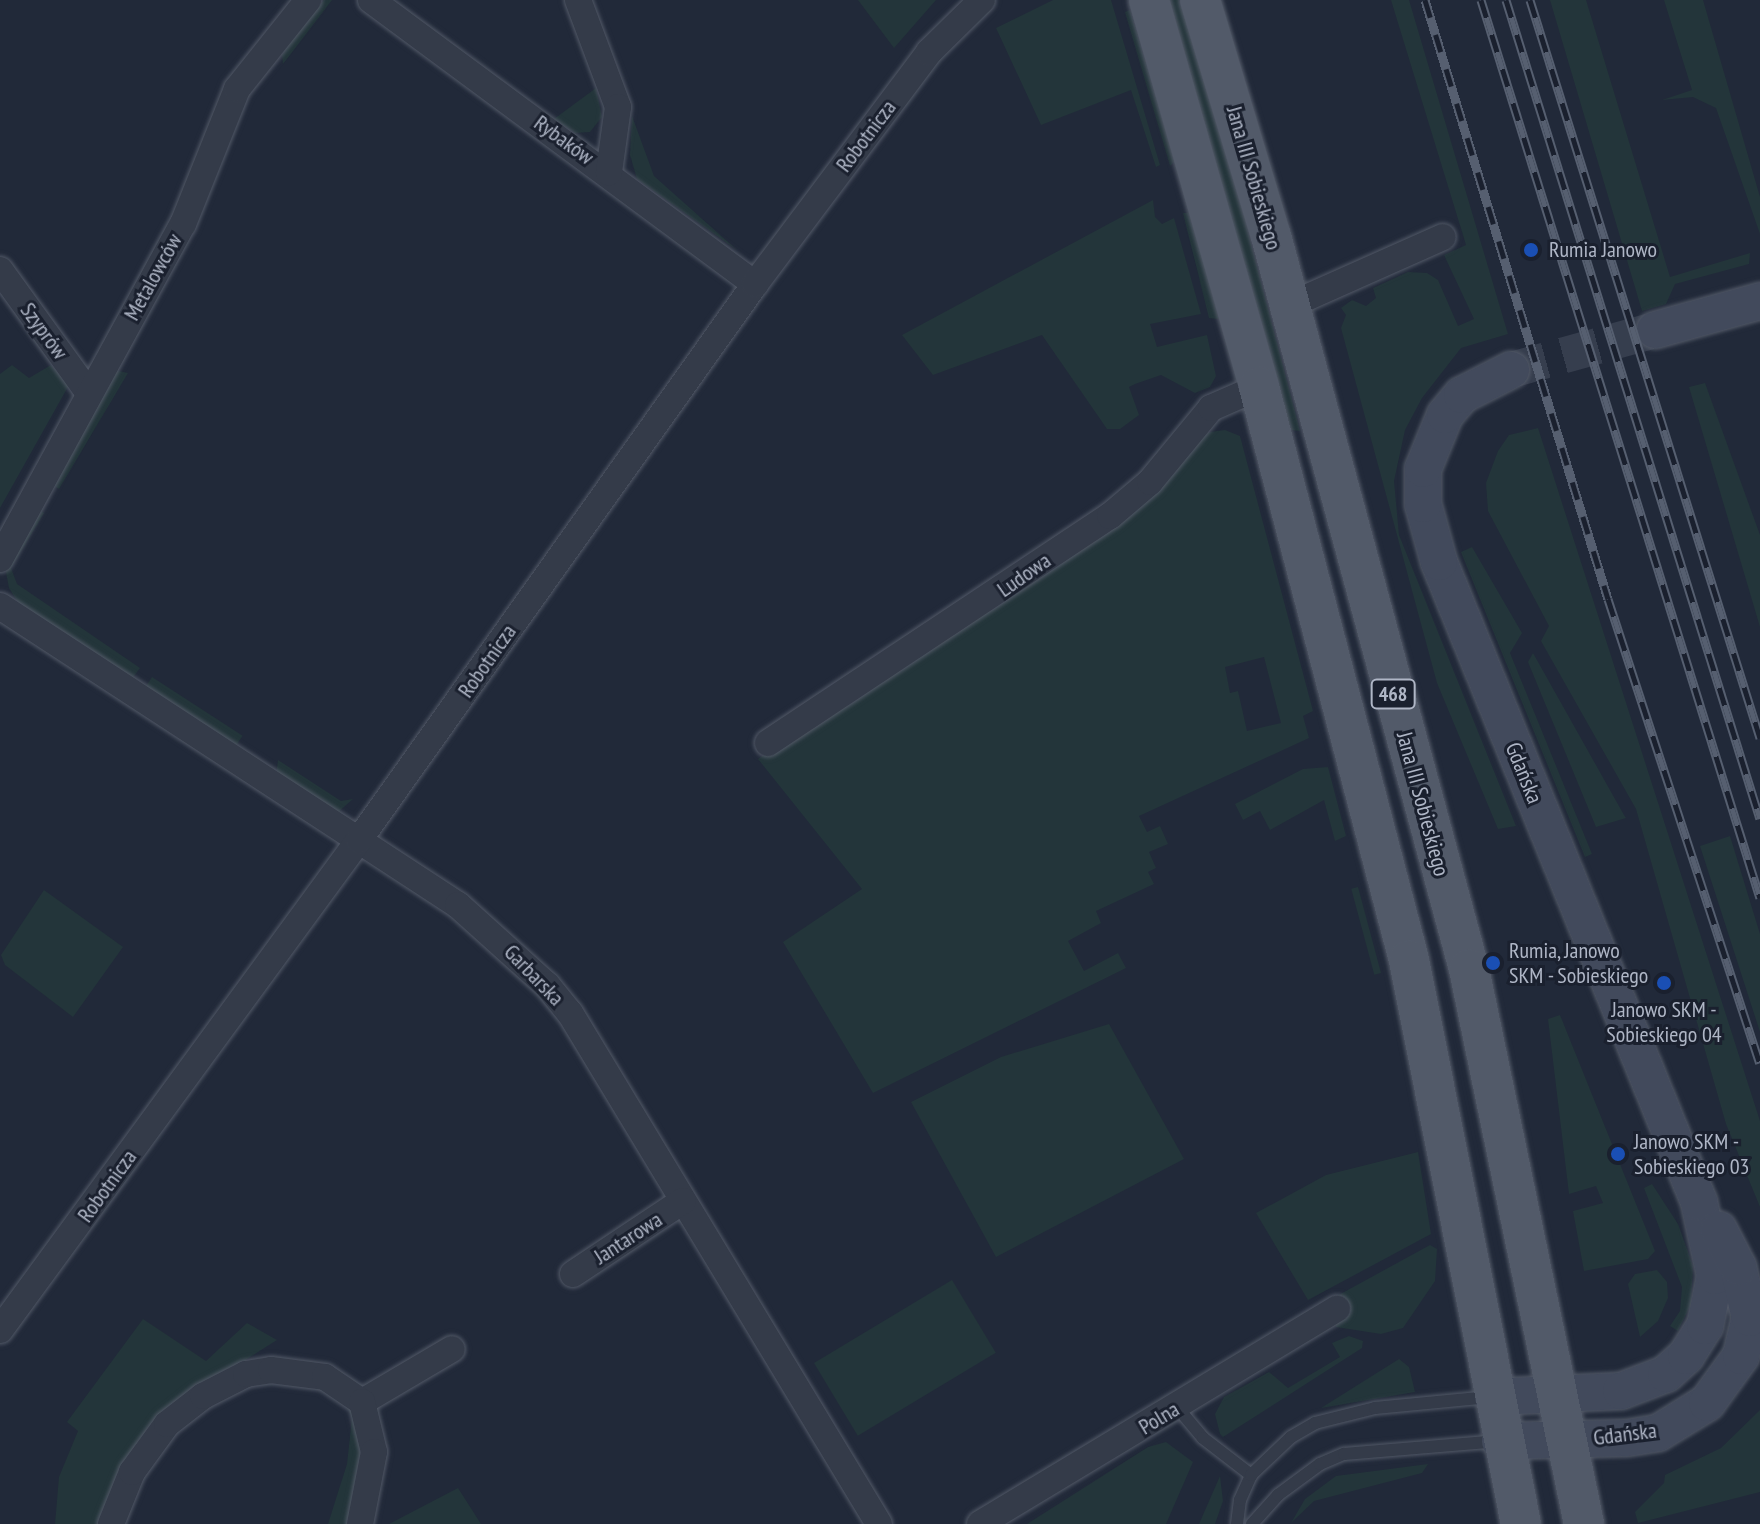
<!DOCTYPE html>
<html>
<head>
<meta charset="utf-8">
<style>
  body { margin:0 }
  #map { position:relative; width:1760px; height:1524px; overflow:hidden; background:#212939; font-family:"PT Sans Narrow",sans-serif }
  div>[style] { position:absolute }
  .green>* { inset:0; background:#23353a; transform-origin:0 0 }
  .secondary-tunnel>* { height:36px; margin-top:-18px; transform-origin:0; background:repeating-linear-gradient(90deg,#363e4e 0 36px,transparent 0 54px) }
  .roads { filter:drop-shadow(0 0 2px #525967) drop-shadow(0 0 2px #525967) }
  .service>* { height:12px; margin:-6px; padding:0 6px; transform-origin:6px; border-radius:6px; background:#343b49 }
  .minor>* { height:26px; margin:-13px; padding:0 13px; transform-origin:13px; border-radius:13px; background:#343b49 }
  .secondary>* { height:36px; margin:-18px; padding:0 18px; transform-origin:18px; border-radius:18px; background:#424a5c }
  .primary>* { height:40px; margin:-20px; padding:0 20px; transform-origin:20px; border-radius:20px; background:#525a69 }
  .rail>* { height:9px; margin-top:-4.5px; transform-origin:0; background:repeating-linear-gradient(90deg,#1a202e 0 18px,#565f70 0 36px); box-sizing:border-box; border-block:2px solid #565f70 }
  .dots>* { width:22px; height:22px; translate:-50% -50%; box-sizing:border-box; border:4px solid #1a202e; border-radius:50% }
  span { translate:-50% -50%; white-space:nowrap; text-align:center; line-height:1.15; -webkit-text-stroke:6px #1a202e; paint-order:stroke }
  .shield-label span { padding:2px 6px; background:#1a202e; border:2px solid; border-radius:6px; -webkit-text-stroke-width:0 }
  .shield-label { font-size:20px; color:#afb6c6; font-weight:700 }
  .street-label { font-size:22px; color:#afb6c6 }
  .poi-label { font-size:22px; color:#afb6c6 }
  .left { translate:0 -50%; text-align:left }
</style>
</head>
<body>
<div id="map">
  <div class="green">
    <div style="clip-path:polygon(324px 0,332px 0,283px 64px,282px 55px,290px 42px)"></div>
    <div style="clip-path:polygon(858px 0,936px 0,894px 48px)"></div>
    <div style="clip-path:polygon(1053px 0,1111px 0,1160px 165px,1156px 167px,1131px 90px,1041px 125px,996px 28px)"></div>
    <div style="clip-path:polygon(1169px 0,1179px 0,1226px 147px,1300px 431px,1291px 430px)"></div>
    <div style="clip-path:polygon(1391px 0,1409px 0,1508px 334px,1461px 348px,1422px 398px,1405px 430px,1394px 481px,1399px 535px,1516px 826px,1498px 829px,1437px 683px,1341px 328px,1346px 315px,1341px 308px,1352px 300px,1366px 306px,1376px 298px,1373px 288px,1408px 272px,1427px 273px,1438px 280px,1458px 326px,1474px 319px,1444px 255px,1466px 245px)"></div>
    <div style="clip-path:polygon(1550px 0,1586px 0,1670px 277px,1750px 253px,1749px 264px,1675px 284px,1666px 304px,1642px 311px)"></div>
    <div style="clip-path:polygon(1664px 0,1703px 0,1760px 197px,1760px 234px,1716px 108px,1693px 97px,1662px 100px,1692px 90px)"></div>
    <div style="clip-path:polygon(1130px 10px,1175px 161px,1170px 166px,1125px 12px)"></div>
    <div style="clip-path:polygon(596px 88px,602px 117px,590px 132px,575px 133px,554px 119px)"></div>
    <div style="clip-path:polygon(632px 116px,654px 176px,737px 250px,637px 179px,630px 155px)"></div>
    <div style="clip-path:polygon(1153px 200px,1155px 217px,1162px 224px,1174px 218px,1201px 314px,1150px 324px,1157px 347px,1207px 335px,1216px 376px,1210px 387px,1195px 393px,1161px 375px,1135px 384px,1129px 387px,1139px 415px,1120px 429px,1107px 429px,1042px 335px,933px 375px,902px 335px)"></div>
    <div style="clip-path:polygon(1183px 213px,1191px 213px,1219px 319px,1209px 318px)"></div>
    <div style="clip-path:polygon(12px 365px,29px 378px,51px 365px,69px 385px,0 508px,0 374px)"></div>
    <div style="clip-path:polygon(114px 370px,128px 373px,59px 489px,50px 483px)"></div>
    <div style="clip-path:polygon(1705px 383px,1760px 535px,1760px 627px,1689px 387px)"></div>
    <div style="clip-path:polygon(1538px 428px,1760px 1121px,1760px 1207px,1726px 1124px,1636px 809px,1541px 641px,1549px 626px,1488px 511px,1486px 483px,1498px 451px,1509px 435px)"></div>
    <div style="clip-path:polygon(evenodd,1225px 430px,1240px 436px,1313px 711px,1303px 716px,1309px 738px,1139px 816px,1147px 832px,1160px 826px,1168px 844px,1149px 852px,1156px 868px,1148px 872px,1154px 884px,1096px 911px,1101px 923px,1068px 941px,1084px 971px,1118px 953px,1126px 968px,873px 1093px,783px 942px,862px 889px,758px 759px,1210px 432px,1225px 430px,1264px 657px,1281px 723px,1247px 731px,1238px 691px,1230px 693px,1225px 667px,1264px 657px)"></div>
    <div style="clip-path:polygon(35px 508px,44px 513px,11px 568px,17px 584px,140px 668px,131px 680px,19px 604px,9px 588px,5px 567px)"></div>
    <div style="clip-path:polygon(1472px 547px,1522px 633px,1510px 653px,1592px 854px,1585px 857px,1461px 552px)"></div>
    <div style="clip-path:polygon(1533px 653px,1624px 815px,1626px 818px,1596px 827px,1528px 662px)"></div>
    <div style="left:152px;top:677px;width:108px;height:14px;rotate:33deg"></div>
    <div style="clip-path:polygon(278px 760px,341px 801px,353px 799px,337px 813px,276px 775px)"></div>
    <div style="clip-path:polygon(1328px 767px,1346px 836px,1335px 841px,1324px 800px,1270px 830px,1260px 811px,1243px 820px,1235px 804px,1303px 769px)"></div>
    <div style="clip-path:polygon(1730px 836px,1760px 934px,1760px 1032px,1700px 846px)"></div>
    <div style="left:1358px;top:887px;width:89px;height:7px;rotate:75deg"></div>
    <div style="clip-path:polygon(44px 890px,123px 947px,73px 1017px,5px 965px,1px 955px)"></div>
    <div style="clip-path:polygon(1560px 1015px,1655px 1251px,1648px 1259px,1584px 1271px,1573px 1211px,1603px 1203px,1596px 1186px,1569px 1194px,1548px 1019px)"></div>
    <div style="clip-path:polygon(1109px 1024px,1184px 1159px,996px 1257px,911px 1102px,1001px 1057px)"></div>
    <div style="clip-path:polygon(1418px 1152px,1431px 1234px,1308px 1300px,1256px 1213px,1326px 1175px)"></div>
    <div style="clip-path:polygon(1652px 1184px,1678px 1224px,1693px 1266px,1691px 1304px,1678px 1331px,1670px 1326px,1680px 1311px,1682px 1287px,1644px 1188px)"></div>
    <div style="clip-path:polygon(1430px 1245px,1437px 1249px,1435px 1281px,1403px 1328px,1381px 1334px,1336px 1327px,1335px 1297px)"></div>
    <div style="clip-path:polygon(1657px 1270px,1667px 1282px,1668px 1298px,1658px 1321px,1640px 1337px,1628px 1284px,1635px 1274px)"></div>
    <div style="left:952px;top:1280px;width:85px;height:161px;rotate:59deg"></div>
    <div style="clip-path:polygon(143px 1319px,206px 1361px,247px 1323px,277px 1340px,215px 1379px,104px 1524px,55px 1524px,59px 1477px,78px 1431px,67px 1422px)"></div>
    <div style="clip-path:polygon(1349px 1336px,1363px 1341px,1362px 1348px,1223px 1437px,1220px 1434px,1215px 1414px,1224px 1397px,1269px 1372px,1288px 1388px,1340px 1357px,1332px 1343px)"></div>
    <div style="clip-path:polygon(1399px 1359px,1409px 1367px,1415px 1392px,1321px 1408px)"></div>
    <div style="clip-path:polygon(345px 1402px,352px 1407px,365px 1447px,353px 1524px,328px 1524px,347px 1464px,352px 1418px)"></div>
    <div style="clip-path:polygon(1760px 1410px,1760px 1492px,1638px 1523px,1635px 1512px,1664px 1483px,1665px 1475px,1721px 1448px)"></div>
    <div style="clip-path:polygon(1166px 1442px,1193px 1462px,1166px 1524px,1027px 1524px,1148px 1447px)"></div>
    <div style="clip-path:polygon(1428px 1464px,1422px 1473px,1314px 1501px,1291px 1523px,1305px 1499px,1336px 1476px)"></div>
    <div style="clip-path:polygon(1220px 1476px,1223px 1501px,1215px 1524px,1199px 1524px)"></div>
    <div style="clip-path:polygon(458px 1488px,481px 1524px,389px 1524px)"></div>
  </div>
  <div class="secondary-tunnel">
    <div style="left:1511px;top:370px;width:149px;rotate:-15.5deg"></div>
  </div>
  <div class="roads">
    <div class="service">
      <div style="left:1177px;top:1407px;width:40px;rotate:50deg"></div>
      <div style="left:1203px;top:1438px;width:61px;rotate:37.6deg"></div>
      <div style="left:1237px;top:1524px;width:24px;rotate:-83deg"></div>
      <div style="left:1240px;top:1500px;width:27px;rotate:-66deg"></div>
      <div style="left:1251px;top:1475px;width:55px;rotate:-43.5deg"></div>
      <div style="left:1291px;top:1437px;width:28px;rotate:-30deg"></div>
      <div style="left:1315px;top:1423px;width:62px;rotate:-14deg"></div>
      <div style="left:1375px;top:1408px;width:115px;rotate:-5.5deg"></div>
      <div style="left:1252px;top:1524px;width:39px;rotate:-48deg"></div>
      <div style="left:1278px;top:1495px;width:52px;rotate:-36.4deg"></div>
      <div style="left:1320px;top:1464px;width:26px;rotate:-23deg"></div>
      <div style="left:1344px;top:1454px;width:156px;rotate:-4.8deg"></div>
    </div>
    <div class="minor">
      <div style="left:371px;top:0;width:478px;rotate:36.5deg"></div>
      <div style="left:578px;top:0;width:114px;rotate:69.5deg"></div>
      <div style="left:618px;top:107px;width:66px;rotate:97.9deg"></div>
      <div style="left:0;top:270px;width:150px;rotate:54.2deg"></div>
      <div style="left:1290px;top:305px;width:167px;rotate:-24deg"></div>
      <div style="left:0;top:559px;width:382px;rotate:-61.4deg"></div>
      <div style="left:183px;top:224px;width:145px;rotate:-68.2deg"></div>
      <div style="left:237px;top:89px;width:114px;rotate:-51.4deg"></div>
      <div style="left:0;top:606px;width:547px;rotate:33.14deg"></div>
      <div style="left:458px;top:905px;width:120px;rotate:42deg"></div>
      <div style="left:547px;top:985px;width:36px;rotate:51deg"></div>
      <div style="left:570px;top:1013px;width:597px;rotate:58.84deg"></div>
      <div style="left:768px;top:743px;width:410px;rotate:-33.6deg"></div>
      <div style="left:1110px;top:516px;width:52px;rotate:-40.4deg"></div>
      <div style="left:1150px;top:482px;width:96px;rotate:-50.5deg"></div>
      <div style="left:1211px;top:408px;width:52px;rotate:-23.6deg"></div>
      <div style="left:573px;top:1274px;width:132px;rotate:-33.6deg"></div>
      <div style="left:0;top:1330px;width:607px;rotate:-53.77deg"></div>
      <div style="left:359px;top:840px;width:683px;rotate:-54.54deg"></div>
      <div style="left:755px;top:284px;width:290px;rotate:-53.1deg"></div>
      <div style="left:929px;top:52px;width:74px;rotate:-44.5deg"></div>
      <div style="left:362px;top:1402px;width:104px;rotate:-30.5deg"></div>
      <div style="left:111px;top:1524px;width:56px;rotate:-68deg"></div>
      <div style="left:132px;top:1472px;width:59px;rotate:-53.9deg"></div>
      <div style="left:167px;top:1424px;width:46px;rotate:-37.9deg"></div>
      <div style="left:203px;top:1396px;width:48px;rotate:-27.1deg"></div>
      <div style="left:246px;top:1374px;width:25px;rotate:-9deg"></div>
      <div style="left:271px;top:1370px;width:54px;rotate:7.4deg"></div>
      <div style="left:325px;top:1377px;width:45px;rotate:34deg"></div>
      <div style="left:362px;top:1402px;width:51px;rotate:76.5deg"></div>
      <div style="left:374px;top:1452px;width:73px;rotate:101deg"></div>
      <div style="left:980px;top:1524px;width:417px;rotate:-31.1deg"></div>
    </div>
    <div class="secondary">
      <div style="left:1655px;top:330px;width:109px;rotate:-15.4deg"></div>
      <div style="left:1493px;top:1397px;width:128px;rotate:-2.7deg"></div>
      <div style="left:1621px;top:1391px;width:48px;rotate:-20.7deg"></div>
      <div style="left:1666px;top:1374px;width:27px;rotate:-42deg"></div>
      <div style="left:1686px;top:1356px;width:36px;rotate:-58deg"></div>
      <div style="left:1705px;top:1326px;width:51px;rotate:-78.7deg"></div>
      <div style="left:1715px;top:1276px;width:76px;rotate:-102.2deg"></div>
      <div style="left:1699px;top:1202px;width:691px;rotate:-112.11deg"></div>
      <div style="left:1439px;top:562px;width:60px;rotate:-105.4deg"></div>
      <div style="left:1423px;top:504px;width:35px;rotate:-90deg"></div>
      <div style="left:1423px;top:469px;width:58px;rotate:-67.8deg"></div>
      <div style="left:1445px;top:415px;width:26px;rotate:-50deg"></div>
      <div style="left:1462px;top:395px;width:55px;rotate:-27deg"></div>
      <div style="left:1500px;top:1441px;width:127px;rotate:-1.4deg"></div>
      <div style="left:1627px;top:1438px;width:31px;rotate:-9deg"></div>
      <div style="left:1658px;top:1433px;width:57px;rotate:-31.5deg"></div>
      <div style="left:1707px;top:1403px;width:58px;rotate:-54.1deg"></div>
      <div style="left:1741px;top:1356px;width:39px;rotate:-77deg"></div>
      <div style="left:1750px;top:1318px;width:52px;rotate:-103.2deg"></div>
      <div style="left:1738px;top:1267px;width:42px;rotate:-117.2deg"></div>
    </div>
    <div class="primary">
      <div style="left:1149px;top:0;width:402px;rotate:74.1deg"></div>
      <div style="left:1259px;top:387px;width:592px;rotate:75.33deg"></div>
      <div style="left:1409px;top:960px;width:575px;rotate:78.77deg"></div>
      <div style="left:1200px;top:0;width:246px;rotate:73.3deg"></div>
      <div style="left:1271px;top:236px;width:759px;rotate:74.88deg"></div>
      <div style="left:1469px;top:969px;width:567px;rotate:78.29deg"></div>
    </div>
  </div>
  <div class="rail">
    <div style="left:1425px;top:0;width:626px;rotate:73.01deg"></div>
    <div style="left:1608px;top:599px;width:488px;rotate:71.9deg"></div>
    <div style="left:1481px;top:0;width:940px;rotate:72.74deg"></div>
    <div style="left:1506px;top:0;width:857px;rotate:72.77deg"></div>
    <div style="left:1530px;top:0;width:773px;rotate:72.69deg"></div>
  </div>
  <div class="dots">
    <div style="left:1531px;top:250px;background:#1a4fb4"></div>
    <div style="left:1493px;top:963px;background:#1a4fb4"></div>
    <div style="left:1664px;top:983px;background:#1a4fb4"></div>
    <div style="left:1618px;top:1154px;background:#1a4fb4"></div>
  </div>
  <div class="shield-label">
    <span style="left:1393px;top:694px">468</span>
  </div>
  <div class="street-label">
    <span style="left:866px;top:136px;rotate:-53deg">Robotnicza</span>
    <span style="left:564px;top:140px;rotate:36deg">Rybaków</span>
    <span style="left:1254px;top:178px;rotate:74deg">Jana III Sobieskiego</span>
    <span style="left:153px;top:277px;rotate:-61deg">Metalowców</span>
    <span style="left:44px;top:331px;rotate:54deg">Szyprów</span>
    <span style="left:1024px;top:575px;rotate:-35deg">Ludowa</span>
    <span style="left:487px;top:661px;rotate:-55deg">Robotnicza</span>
    <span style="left:1524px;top:773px;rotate:68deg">Gdańska</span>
    <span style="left:1423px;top:804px;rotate:75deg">Jana III Sobieskiego</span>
    <span style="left:534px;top:975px;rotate:46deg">Garbarska</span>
    <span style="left:107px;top:1186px;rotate:-54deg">Robotnicza</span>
    <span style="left:628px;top:1238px;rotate:-33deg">Jantarowa</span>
    <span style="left:1159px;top:1418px;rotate:-31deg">Polna</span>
    <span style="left:1625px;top:1434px;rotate:-7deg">Gdańska</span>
  </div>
  <div class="poi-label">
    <span class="left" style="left:1549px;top:250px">Rumia Janowo</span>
    <span class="left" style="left:1509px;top:963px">Rumia, Janowo<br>SKM - Sobieskiego</span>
    <span style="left:1664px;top:1022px">Janowo SKM -<br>Sobieskiego 04</span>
    <span class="left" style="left:1634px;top:1154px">Janowo SKM -<br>Sobieskiego 03</span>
  </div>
</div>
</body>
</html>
